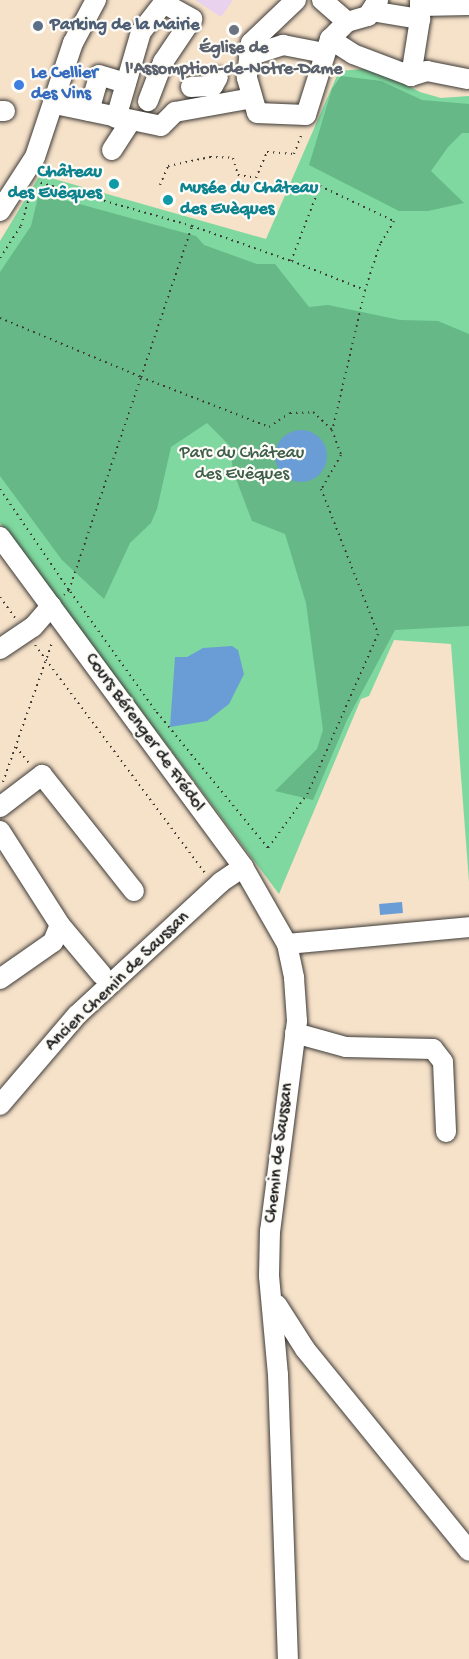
<!DOCTYPE html>
<html>
<head>
<meta charset="utf-8">
<style>
  body { margin:0 }
  #map { position:relative; width:469px; height:1659px; overflow:hidden; background:#f6e1c9; font-family:"Gochi Hand",sans-serif }
  div>[style] { position:absolute }
  .built>* { inset:0; background:#e9d2ed }
  .green>* { inset:0; background:#7ed89f }
  .forest>* { inset:0; background:#66b886 }
  .water>* { inset:0; background:#6a9dd5; transform-origin:0 0 }
  .round { border-radius:50% }
  .path>* { height:2px; margin-top:-1px; transform-origin:0; background:repeating-linear-gradient(90deg,#3d3a36 0 1.5px,transparent 0 6px) }
  .roads { filter:drop-shadow(0 0 2px #3d3a36) drop-shadow(0 0 2px #3d3a36) }
  .minor>* { height:20px; margin:-10px; padding:0 10px; transform-origin:10px; border-radius:10px; background:#fff }
  .dots>* { width:16px; height:16px; translate:-50% -50%; box-sizing:border-box; border:3px solid #fdfcf7; border-radius:50% }
  span { translate:-50% -50%; white-space:nowrap; text-align:center; line-height:1.15; -webkit-text-stroke:4.5px #fdfcf7; paint-order:stroke }
  .service-label { font-size:18px; color:#4e5e75; font-weight:700 }
  .left { translate:0 -50%; text-align:left }
  .worship-label { font-size:18px; color:#5b616d; font-weight:700 }
  .shop-label { font-size:18px; color:#366cbe; font-weight:700 }
  .culture-label { font-size:18px; color:#0d838f; font-weight:700 }
  .right { translate:-100% -50%; text-align:right }
  .park-label { font-size:18px; color:#3e5e4a }
  .street-label { font-size:18px; color:#1c1c1c }
</style>
</head>
<body>
<div id="map">
  <div class="built">
    <div style="clip-path:polygon(195px 0,233px 0,221px 17px)"></div>
  </div>
  <div class="green">
    <div style="clip-path:polygon(374px 68px,420px 92px,441px 98px,469px 96px,469px 882px,451px 644px,394px 640px,369px 696px,361px 699px,279px 894px,0 523px,0 241px,40px 175px,266px 239px,339px 71px)"></div>
  </div>
  <div class="forest">
    <div style="clip-path:polygon(341px 76px,381px 81px,422px 100px,469px 104px,469px 133px,462px 133px,448px 147px,431px 171px,464px 203px,428px 211px,399px 211px,309px 165px,332px 89px)"></div>
    <div style="clip-path:polygon(39px 193px,196px 236px,204px 245px,257px 264px,275px 264px,309px 307px,328px 305px,400px 320px,438px 321px,469px 334px,469px 626px,395px 630px,347px 720px,313px 800px,275px 791px,317px 749px,323px 730px,306px 603px,285px 534px,252px 521px,233px 471px,230px 446px,207px 423px,171px 447px,157px 509px,151px 523px,130px 543px,104px 599px,62px 560px,0 476px,0 272px,31px 226px)"></div>
  </div>
  <div class="water">
    <div class="round" style="left:275px;top:430px;width:52px;height:52px"></div>
    <div style="clip-path:polygon(232px 646px,238px 650px,244px 674px,229px 704px,207px 721px,170px 727px,175px 657px,187px 657px,203px 648px)"></div>
    <div style="left:402px;top:902px;width:11px;height:23px;rotate:85deg"></div>
  </div>
  <div class="path">
    <div style="left:160px;top:185px;width:21px;rotate:-67deg"></div>
    <div style="left:168px;top:166px;width:43px;rotate:-12.1deg"></div>
    <div style="left:210px;top:157px;width:23px;rotate:2deg"></div>
    <div style="left:233px;top:158px;width:18px;rotate:74deg"></div>
    <div style="left:238px;top:175px;width:18px;rotate:9deg"></div>
    <div style="left:256px;top:178px;width:28px;rotate:-67deg"></div>
    <div style="left:267px;top:152px;width:27px;rotate:4deg"></div>
    <div style="left:294px;top:154px;width:22px;rotate:-69deg"></div>
    <div style="left:192px;top:226px;width:105px;rotate:19.5deg"></div>
    <div style="left:291px;top:261px;width:80px;rotate:-68.9deg"></div>
    <div style="left:320px;top:186px;width:82px;rotate:25.3deg"></div>
    <div style="left:394px;top:221px;width:27px;rotate:121deg"></div>
    <div style="left:380px;top:244px;width:48px;rotate:108.1deg"></div>
    <div style="left:365px;top:290px;width:142px;rotate:103.1deg"></div>
    <div style="left:0;top:258px;width:38px;rotate:-57deg"></div>
    <div style="left:21px;top:226px;width:29px;rotate:-74deg"></div>
    <div style="left:292px;top:261px;width:79px;rotate:21.7deg"></div>
    <div style="left:0;top:318px;width:153px;rotate:22.7deg"></div>
    <div style="left:141px;top:377px;width:137px;rotate:21.3deg"></div>
    <div style="left:269px;top:427px;width:25px;rotate:-34deg"></div>
    <div style="left:290px;top:413px;width:23px;rotate:-2deg"></div>
    <div style="left:313px;top:412px;width:26px;rotate:43deg"></div>
    <div style="left:332px;top:430px;width:27px;rotate:70deg"></div>
    <div style="left:341px;top:455px;width:39px;rotate:120deg"></div>
    <div style="left:321px;top:489px;width:156px;rotate:68.5deg"></div>
    <div style="left:378px;top:634px;width:174px;rotate:113.8deg"></div>
    <div style="left:308px;top:793px;width:68px;rotate:126deg"></div>
    <div style="left:268px;top:848px;width:178px;rotate:-129.3deg"></div>
    <div style="left:155px;top:710px;width:148px;rotate:-125.6deg"></div>
    <div style="left:69px;top:590px;width:225px;rotate:-71.3deg"></div>
    <div style="left:141px;top:377px;width:159px;rotate:-71.3deg"></div>
    <div style="left:192px;top:226px;width:159px;rotate:-164deg"></div>
    <div style="left:0;top:489px;width:122px;rotate:55.7deg"></div>
    <div style="left:69px;top:590px;width:7px;rotate:135deg"></div>
    <div style="left:0;top:597px;width:27px;rotate:54deg"></div>
    <div style="left:35px;top:645px;width:286px;rotate:53.3deg"></div>
    <div style="left:16px;top:747px;width:21px;rotate:51deg"></div>
    <div style="left:3px;top:782px;width:147px;rotate:-70.6deg"></div>
  </div>
  <div class="roads">
    <div class="minor">
      <div style="left:296px;top:0;width:62px;rotate:136.3deg"></div>
      <div style="left:251px;top:43px;width:35px;rotate:97deg"></div>
      <div style="left:247px;top:78px;width:36px;rotate:74deg"></div>
      <div style="left:257px;top:113px;width:49px;rotate:2.3deg"></div>
      <div style="left:306px;top:115px;width:80px;rotate:-72.5deg"></div>
      <div style="left:330px;top:39px;width:24px;rotate:-45deg"></div>
      <div style="left:347px;top:22px;width:22px;rotate:-16deg"></div>
      <div style="left:368px;top:16px;width:19px;rotate:-58deg"></div>
      <div style="left:322px;top:0;width:33px;rotate:41deg"></div>
      <div style="left:420px;top:6px;width:49px;rotate:-1.2deg"></div>
      <div style="left:371px;top:11px;width:50px;rotate:9.3deg"></div>
      <div style="left:420px;top:19px;width:19px;rotate:-90deg"></div>
      <div style="left:330px;top:39px;width:27px;rotate:33deg"></div>
      <div style="left:353px;top:54px;width:62px;rotate:20.8deg"></div>
      <div style="left:411px;top:76px;width:17px;rotate:-17deg"></div>
      <div style="left:427px;top:71px;width:41px;rotate:11.3deg"></div>
      <div style="left:249px;top:56px;width:36px;rotate:-18deg"></div>
      <div style="left:283px;top:45px;width:42px;rotate:11deg"></div>
      <div style="left:411px;top:76px;width:58px;rotate:-81deg"></div>
      <div style="left:191px;top:87px;width:22px;rotate:-3deg"></div>
      <div style="left:213px;top:86px;width:10px;rotate:-61deg"></div>
      <div style="left:55px;top:104px;width:108px;rotate:11.7deg"></div>
      <div style="left:161px;top:126px;width:20px;rotate:-45deg"></div>
      <div style="left:175px;top:112px;width:78px;rotate:-10.3deg"></div>
      <div style="left:0;top:111px;width:5px"></div>
      <div style="left:89px;top:111px;width:37px;rotate:-74deg"></div>
      <div style="left:99px;top:75px;width:28px;rotate:17deg"></div>
      <div style="left:116px;top:118px;width:90px;rotate:-73.8deg"></div>
      <div style="left:141px;top:32px;width:34px;rotate:-52deg"></div>
      <div style="left:162px;top:5px;width:5px"></div>
      <div style="left:167px;top:5px;width:29px;rotate:29deg"></div>
      <div style="left:192px;top:19px;width:52px;rotate:124deg"></div>
      <div style="left:163px;top:62px;width:42px;rotate:111deg"></div>
      <div style="left:112px;top:150px;width:35px;rotate:-57deg"></div>
      <div style="left:0;top:211px;width:64px;rotate:-57.1deg"></div>
      <div style="left:35px;top:157px;width:120px;rotate:-71.6deg"></div>
      <div style="left:73px;top:43px;width:49px;rotate:-61.9deg"></div>
      <div style="left:0;top:537px;width:410px;rotate:53.6deg"></div>
      <div style="left:243px;top:867px;width:89px;rotate:60.3deg"></div>
      <div style="left:287px;top:944px;width:35px;rotate:78deg"></div>
      <div style="left:294px;top:978px;width:43px;rotate:86deg"></div>
      <div style="left:297px;top:1021px;width:212px;rotate:97.3deg"></div>
      <div style="left:270px;top:1231px;width:45px;rotate:91.3deg"></div>
      <div style="left:269px;top:1276px;width:99px;rotate:84.8deg"></div>
      <div style="left:278px;top:1375px;width:284px;rotate:88deg"></div>
      <div style="left:0;top:649px;width:40px;rotate:-34deg"></div>
      <div style="left:33px;top:627px;width:28px;rotate:-49deg"></div>
      <div style="left:0;top:807px;width:53px;rotate:-37.3deg"></div>
      <div style="left:42px;top:775px;width:148px;rotate:51.6deg"></div>
      <div style="left:0;top:831px;width:112px;rotate:57.4deg"></div>
      <div style="left:60px;top:925px;width:65px;rotate:50deg"></div>
      <div style="left:287px;top:944px;width:183px;rotate:-5.3deg"></div>
      <div style="left:0;top:979px;width:65px;rotate:-34.9deg"></div>
      <div style="left:53px;top:942px;width:18px;rotate:-68deg"></div>
      <div style="left:295px;top:1033px;width:53px;rotate:15.4deg"></div>
      <div style="left:346px;top:1047px;width:87px;rotate:1.3deg"></div>
      <div style="left:433px;top:1049px;width:16px;rotate:52deg"></div>
      <div style="left:443px;top:1062px;width:70px;rotate:87.5deg"></div>
      <div style="left:0;top:1105px;width:118px;rotate:-49.5deg"></div>
      <div style="left:77px;top:1015px;width:196px;rotate:-42.7deg"></div>
      <div style="left:221px;top:882px;width:27px;rotate:-34deg"></div>
      <div style="left:277px;top:1305px;width:52px;rotate:57.5deg"></div>
      <div style="left:305px;top:1349px;width:260px;rotate:50.9deg"></div>
    </div>
  </div>
  <div class="dots">
    <div style="left:38px;top:26px;background:#5c6f8a"></div>
    <div style="left:234px;top:30px;background:#6b7280"></div>
    <div style="left:19px;top:85px;background:#3f7fe0"></div>
    <div style="left:114px;top:184px;background:#0f9aa8"></div>
    <div style="left:168px;top:200px;background:#0f9aa8"></div>
  </div>
  <div class="service-label">
    <span class="left" style="left:50px;top:26px">Parking de la Mairie</span>
  </div>
  <div class="worship-label">
    <span style="left:234px;top:60px">Église de<br>l'Assomption-de-Notre-Dame</span>
  </div>
  <div class="shop-label">
    <span class="left" style="left:31px;top:85px">Le Cellier<br>des Vins</span>
  </div>
  <div class="culture-label">
    <span class="right" style="left:102px;top:184px">Château<br>des Evêques</span>
    <span class="left" style="left:180px;top:200px">Musée du Château<br>des Evèques</span>
  </div>
  <div class="park-label">
    <span style="left:242px;top:465px">Parc du Château<br>des Evêques</span>
  </div>
  <div class="street-label">
    <span style="left:144px;top:733px;rotate:54deg">Cours Bérenger de Frédol</span>
    <span style="left:118px;top:982px;rotate:-44deg">Ancien Chemin de Saussan</span>
    <span style="left:280px;top:1153px;rotate:-83deg">Chemin de Saussan</span>
  </div>
</div>
</body>
</html>
